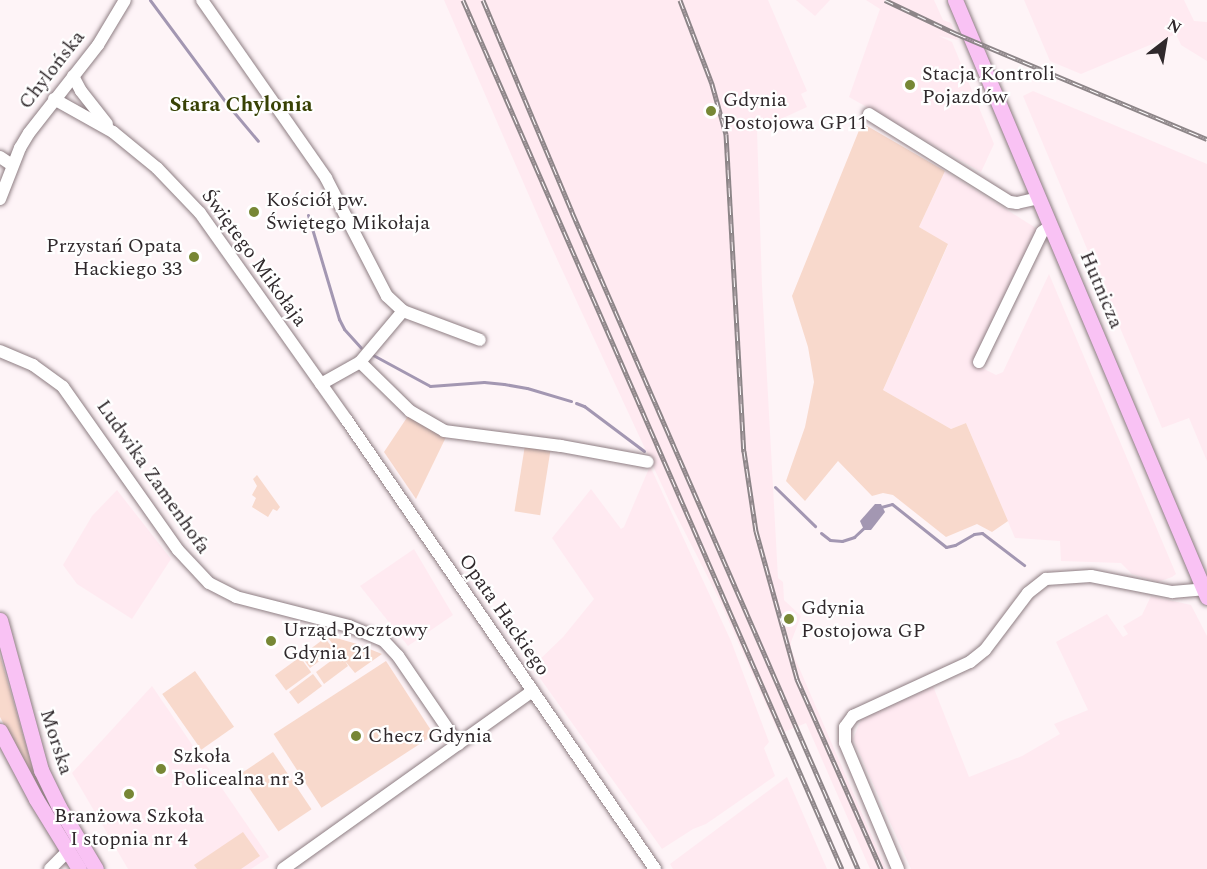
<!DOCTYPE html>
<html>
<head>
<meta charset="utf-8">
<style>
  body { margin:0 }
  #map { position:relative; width:1207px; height:869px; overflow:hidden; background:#fef4f7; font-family:Spectral,serif }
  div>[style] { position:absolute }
  .built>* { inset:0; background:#ffeaf1 }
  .green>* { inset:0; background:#f8d9cc; transform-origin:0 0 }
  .water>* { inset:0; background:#a397b2 }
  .stream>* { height:3px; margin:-1.5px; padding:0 1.5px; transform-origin:1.5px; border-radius:1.5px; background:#a397b2 }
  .roads { filter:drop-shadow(0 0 2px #8e7e83) drop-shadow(0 0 2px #8e7e83) }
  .minor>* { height:12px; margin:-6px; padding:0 6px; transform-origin:6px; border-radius:6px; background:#fff }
  .major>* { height:15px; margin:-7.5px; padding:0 7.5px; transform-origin:7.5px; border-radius:7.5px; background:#f9c2f4 }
  .rail>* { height:5px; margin-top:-2.5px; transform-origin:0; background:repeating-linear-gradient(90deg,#fff 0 9px,#8d8588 0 18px); box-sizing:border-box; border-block:2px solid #8d8588 }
  .dots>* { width:16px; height:16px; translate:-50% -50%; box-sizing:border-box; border:3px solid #fff; border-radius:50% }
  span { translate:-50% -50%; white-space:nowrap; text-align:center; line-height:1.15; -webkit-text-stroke:4.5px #fff; paint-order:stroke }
  .street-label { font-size:20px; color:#30292c }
  .poi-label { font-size:20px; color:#30292c }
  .left { translate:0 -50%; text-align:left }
  .right { translate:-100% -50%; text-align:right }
  .neighbourhood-label { font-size:21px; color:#384205; font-weight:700 }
  .north { position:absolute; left:1135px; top:12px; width:60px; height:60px; -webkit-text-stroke:4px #fff; paint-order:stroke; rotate:31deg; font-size:16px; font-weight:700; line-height:24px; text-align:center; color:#30292c }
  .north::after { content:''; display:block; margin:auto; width:21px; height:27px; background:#30292c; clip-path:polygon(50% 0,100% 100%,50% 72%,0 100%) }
</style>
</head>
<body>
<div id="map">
  <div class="built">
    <div style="clip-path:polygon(444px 0,768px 0,807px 91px,801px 94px,807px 107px,757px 130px,762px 286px,778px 578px,783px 582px,784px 600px,801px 616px,791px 642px,791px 649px,886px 869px,870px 869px,806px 723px,779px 734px,719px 599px,673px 509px,551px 246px)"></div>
    <div style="clip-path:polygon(796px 0,830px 0,815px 16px)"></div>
    <div style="clip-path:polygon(866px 0,934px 0,943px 20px,951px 23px,958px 40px,939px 36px,952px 42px,994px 144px,981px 172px,849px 97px,880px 9px)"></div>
    <div style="clip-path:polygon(1024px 0,1184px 0,1194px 21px,1207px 22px,1207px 61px,1181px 45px,1176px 34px,1081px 74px,1050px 61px)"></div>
    <div style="clip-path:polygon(1033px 91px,1207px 164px,1207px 461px,1189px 418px,1162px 428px,1023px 96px)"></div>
    <div style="clip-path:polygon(945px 171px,1039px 230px,975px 364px,996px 375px,1003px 372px,1049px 274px,1176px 574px,1172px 577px,1158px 582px,1132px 574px,1121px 563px,1061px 561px,1060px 541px,1015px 538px,966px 423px,951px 429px,883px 390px,948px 245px,919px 227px)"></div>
    <div style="clip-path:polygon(650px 466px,731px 641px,769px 742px,764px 748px,775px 776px,706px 824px,693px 829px,662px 849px,532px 667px,563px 637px,594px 599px,552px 538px,591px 489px,621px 529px,624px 527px)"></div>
    <div style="clip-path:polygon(117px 490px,171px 559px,132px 619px,77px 584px,63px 565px,92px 516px)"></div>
    <div style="clip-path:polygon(414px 549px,453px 615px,408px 646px,360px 586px)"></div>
    <div style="clip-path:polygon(1151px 596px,1191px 605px,1207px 636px,1207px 869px,911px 869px,853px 739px,862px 718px,933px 686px,969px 777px,1022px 756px,1060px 734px,1054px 724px,1088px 710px,1056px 642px,1107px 614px,1123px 637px,1128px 634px,1123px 626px,1142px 615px)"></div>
    <div style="clip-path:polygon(152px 686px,269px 857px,251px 869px,128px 869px,72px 773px)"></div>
    <div style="clip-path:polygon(787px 777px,827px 869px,673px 869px,670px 864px)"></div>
  </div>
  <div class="green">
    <div style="clip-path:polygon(862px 123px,945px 171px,919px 227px,948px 244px,883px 390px,951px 429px,966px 423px,1008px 521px,992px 532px,977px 524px,946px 537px,893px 495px,883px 493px,872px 496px,838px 461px,805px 501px,786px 481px,805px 427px,814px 382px,808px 347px,792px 296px)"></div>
    <div style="clip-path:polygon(408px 416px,446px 437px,416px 499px,384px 452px)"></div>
    <div style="left:525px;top:445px;width:26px;height:67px;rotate:9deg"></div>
    <div style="clip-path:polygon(257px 475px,280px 507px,277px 511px,273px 509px,268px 517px,252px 507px,256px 498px,252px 495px,257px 486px,253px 479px)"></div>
    <div style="clip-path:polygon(326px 635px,357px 644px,382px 654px,355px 673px,345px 661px,348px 666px,324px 684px,316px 672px,340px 654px)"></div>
    <div style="left:325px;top:638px;width:15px;height:30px;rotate:53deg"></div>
    <div style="clip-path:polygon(0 655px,34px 773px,52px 808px,49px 810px,0 717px)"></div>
    <div style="left:300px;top:657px;width:19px;height:31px;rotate:54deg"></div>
    <div style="left:386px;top:661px;width:88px;height:134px;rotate:57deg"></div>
    <div style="left:195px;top:671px;width:68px;height:40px;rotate:55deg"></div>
    <div style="left:313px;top:674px;width:15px;height:30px;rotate:53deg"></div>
    <div style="left:273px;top:752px;width:69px;height:40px;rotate:56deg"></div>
    <div style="clip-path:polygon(243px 832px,260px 856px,241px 869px,197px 869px,194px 865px)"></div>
  </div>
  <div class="water">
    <div style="clip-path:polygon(875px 504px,881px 504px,885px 512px,871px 530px,864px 530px,860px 521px)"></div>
  </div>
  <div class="stream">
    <div style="left:150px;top:0;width:129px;rotate:53.5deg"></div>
    <div style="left:227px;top:104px;width:48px;rotate:50deg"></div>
    <div style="left:308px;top:215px;width:109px;rotate:73.4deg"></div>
    <div style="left:339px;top:319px;width:11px;rotate:63deg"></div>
    <div style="left:344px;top:329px;width:25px;rotate:48deg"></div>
    <div style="left:373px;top:355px;width:65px;rotate:28.5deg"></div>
    <div style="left:430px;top:386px;width:54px;rotate:-4.2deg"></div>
    <div style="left:484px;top:382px;width:20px;rotate:6deg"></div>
    <div style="left:504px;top:384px;width:23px;rotate:10deg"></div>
    <div style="left:527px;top:388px;width:46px;rotate:16.5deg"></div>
    <div style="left:576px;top:403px;width:9px;rotate:21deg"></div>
    <div style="left:584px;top:406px;width:75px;rotate:36.9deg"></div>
    <div style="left:775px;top:487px;width:56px;rotate:44.3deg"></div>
    <div style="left:881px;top:507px;width:11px;rotate:-15deg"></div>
    <div style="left:892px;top:504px;width:69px;rotate:38.5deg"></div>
    <div style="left:946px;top:547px;width:9px;rotate:-13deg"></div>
    <div style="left:955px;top:545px;width:22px;rotate:-30deg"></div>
    <div style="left:974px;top:534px;width:8px;rotate:-7deg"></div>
    <div style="left:982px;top:533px;width:53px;rotate:37.3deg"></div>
    <div style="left:821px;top:533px;width:11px;rotate:38deg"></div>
    <div style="left:830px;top:540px;width:12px;rotate:5deg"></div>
    <div style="left:842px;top:541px;width:13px;rotate:-18deg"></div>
    <div style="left:854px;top:537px;width:16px;rotate:-43deg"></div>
  </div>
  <div class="roads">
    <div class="minor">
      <div style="left:202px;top:0;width:217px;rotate:55.1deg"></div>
      <div style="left:326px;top:178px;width:133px;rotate:62.7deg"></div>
      <div style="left:387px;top:296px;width:22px;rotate:43deg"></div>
      <div style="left:403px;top:311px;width:82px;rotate:20.6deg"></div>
      <div style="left:73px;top:76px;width:17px;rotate:62deg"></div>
      <div style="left:81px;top:91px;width:42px;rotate:51.8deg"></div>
      <div style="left:54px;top:99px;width:68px;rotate:29.2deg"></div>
      <div style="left:113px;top:132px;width:57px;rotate:39.3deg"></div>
      <div style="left:157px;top:168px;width:62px;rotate:46.3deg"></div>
      <div style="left:200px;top:213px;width:252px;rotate:54.7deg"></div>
      <div style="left:346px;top:419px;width:546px;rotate:55.52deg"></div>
      <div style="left:869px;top:114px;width:166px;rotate:32deg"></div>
      <div style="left:1010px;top:202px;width:7px;rotate:8deg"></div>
      <div style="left:1017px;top:203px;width:23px;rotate:-13deg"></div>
      <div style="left:0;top:157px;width:14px;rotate:34deg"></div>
      <div style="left:0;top:199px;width:55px;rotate:-68.6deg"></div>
      <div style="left:20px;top:148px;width:17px;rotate:-59deg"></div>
      <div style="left:29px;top:133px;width:112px;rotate:-51.9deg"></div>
      <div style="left:98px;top:45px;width:52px;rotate:-59deg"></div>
      <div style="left:0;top:351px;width:36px;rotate:23deg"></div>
      <div style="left:33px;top:365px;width:37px;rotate:36deg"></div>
      <div style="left:63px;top:387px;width:199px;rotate:54.8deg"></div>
      <div style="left:178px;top:550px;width:45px;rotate:46.8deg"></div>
      <div style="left:209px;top:583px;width:30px;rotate:27deg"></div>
      <div style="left:236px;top:597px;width:117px;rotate:14.4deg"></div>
      <div style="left:349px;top:626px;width:38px;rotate:23deg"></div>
      <div style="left:384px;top:641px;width:21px;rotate:47deg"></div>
      <div style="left:398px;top:656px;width:107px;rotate:55.7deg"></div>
      <div style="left:360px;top:362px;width:70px;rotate:44.4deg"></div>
      <div style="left:410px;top:411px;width:39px;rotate:30deg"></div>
      <div style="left:444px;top:431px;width:118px;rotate:7.3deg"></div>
      <div style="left:561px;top:446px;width:88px;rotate:10.4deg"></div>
      <div style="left:979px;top:362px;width:144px;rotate:-64.1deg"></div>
      <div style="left:1042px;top:232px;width:11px;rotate:-34deg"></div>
      <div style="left:321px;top:384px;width:45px;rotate:-29.4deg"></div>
      <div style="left:360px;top:362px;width:67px;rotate:-49.9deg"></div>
      <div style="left:50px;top:869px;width:25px;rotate:-45deg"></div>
      <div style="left:283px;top:869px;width:307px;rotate:-35.5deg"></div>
      <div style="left:898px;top:869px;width:137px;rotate:-112.8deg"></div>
      <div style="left:845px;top:743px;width:16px;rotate:-90deg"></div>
      <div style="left:845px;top:727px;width:14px;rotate:-54deg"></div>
      <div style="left:853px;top:716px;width:129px;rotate:-24.8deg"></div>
      <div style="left:970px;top:662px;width:19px;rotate:-39deg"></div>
      <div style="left:985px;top:650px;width:71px;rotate:-53deg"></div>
      <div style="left:1028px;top:593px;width:23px;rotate:-38deg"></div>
      <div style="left:1046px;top:579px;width:45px;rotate:-3.8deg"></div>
      <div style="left:1091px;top:576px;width:83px;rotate:11.2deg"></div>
      <div style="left:1172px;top:592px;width:32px;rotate:-5deg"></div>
    </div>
    <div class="major">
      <div style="left:955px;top:0;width:648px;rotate:67.11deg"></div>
      <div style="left:0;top:620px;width:156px;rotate:74.7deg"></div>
      <div style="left:41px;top:770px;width:41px;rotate:64.1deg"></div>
      <div style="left:59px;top:807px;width:72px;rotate:59.2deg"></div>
      <div style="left:0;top:731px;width:77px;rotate:62.1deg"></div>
      <div style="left:36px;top:799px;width:82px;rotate:58.4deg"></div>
    </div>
  </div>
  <div class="rail">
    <div style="left:463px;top:0;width:948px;rotate:66.44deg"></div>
    <div style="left:483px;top:0;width:230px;rotate:67.2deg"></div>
    <div style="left:572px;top:212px;width:717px;rotate:66.48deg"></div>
    <div style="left:680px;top:0;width:90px;rotate:69.1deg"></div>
    <div style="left:712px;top:84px;width:52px;rotate:74.4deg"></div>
    <div style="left:726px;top:134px;width:318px;rotate:86.8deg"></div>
    <div style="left:744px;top:451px;width:81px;rotate:81.5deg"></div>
    <div style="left:756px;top:531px;width:154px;rotate:74.5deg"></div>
    <div style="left:797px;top:679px;width:208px;rotate:66.1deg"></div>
    <div style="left:885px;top:0;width:80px;rotate:25.3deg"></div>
    <div style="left:957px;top:34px;width:271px;rotate:22.8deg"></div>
  </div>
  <div class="dots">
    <div style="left:910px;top:85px;background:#778735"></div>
    <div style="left:711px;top:111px;background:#778735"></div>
    <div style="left:254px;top:212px;background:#778735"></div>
    <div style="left:194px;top:257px;background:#778735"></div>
    <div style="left:789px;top:619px;background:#778735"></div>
    <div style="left:271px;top:641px;background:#778735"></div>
    <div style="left:356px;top:736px;background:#778735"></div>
    <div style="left:161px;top:769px;background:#778735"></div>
    <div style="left:129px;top:794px;background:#778735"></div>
  </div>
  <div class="street-label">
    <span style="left:52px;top:70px;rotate:-52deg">Chylońska</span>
    <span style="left:254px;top:258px;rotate:54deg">Świętego Mikołaja</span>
    <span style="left:1101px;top:290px;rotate:67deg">Hutnicza</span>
    <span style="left:153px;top:477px;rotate:55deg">Ludwika Zamenhofa</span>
    <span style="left:504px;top:615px;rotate:55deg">Opata Hackiego</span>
    <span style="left:56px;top:742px;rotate:72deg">Morska</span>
  </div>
  <div class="poi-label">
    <span class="left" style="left:922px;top:86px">Stacja Kontroli<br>Pojazdów</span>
    <span class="left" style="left:723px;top:112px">Gdynia<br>Postojowa GP11</span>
    <span class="left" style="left:266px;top:212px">Kościół pw.<br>Świętego Mikołaja</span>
    <span class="right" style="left:182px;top:258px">Przystań Opata<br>Hackiego 33</span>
    <span class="left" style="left:801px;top:620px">Gdynia<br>Postojowa GP</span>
    <span class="left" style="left:283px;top:642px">Urząd Pocztowy<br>Gdynia 21</span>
    <span class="left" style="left:368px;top:736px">Checz Gdynia</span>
    <span class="left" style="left:173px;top:768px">Szkoła<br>Policealna nr 3</span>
    <span style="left:129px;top:828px">Branżowa Szkoła<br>I stopnia nr 4</span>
  </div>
  <div class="neighbourhood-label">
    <span style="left:241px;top:105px">Stara Chylonia</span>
  </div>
  <div class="north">N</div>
</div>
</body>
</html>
